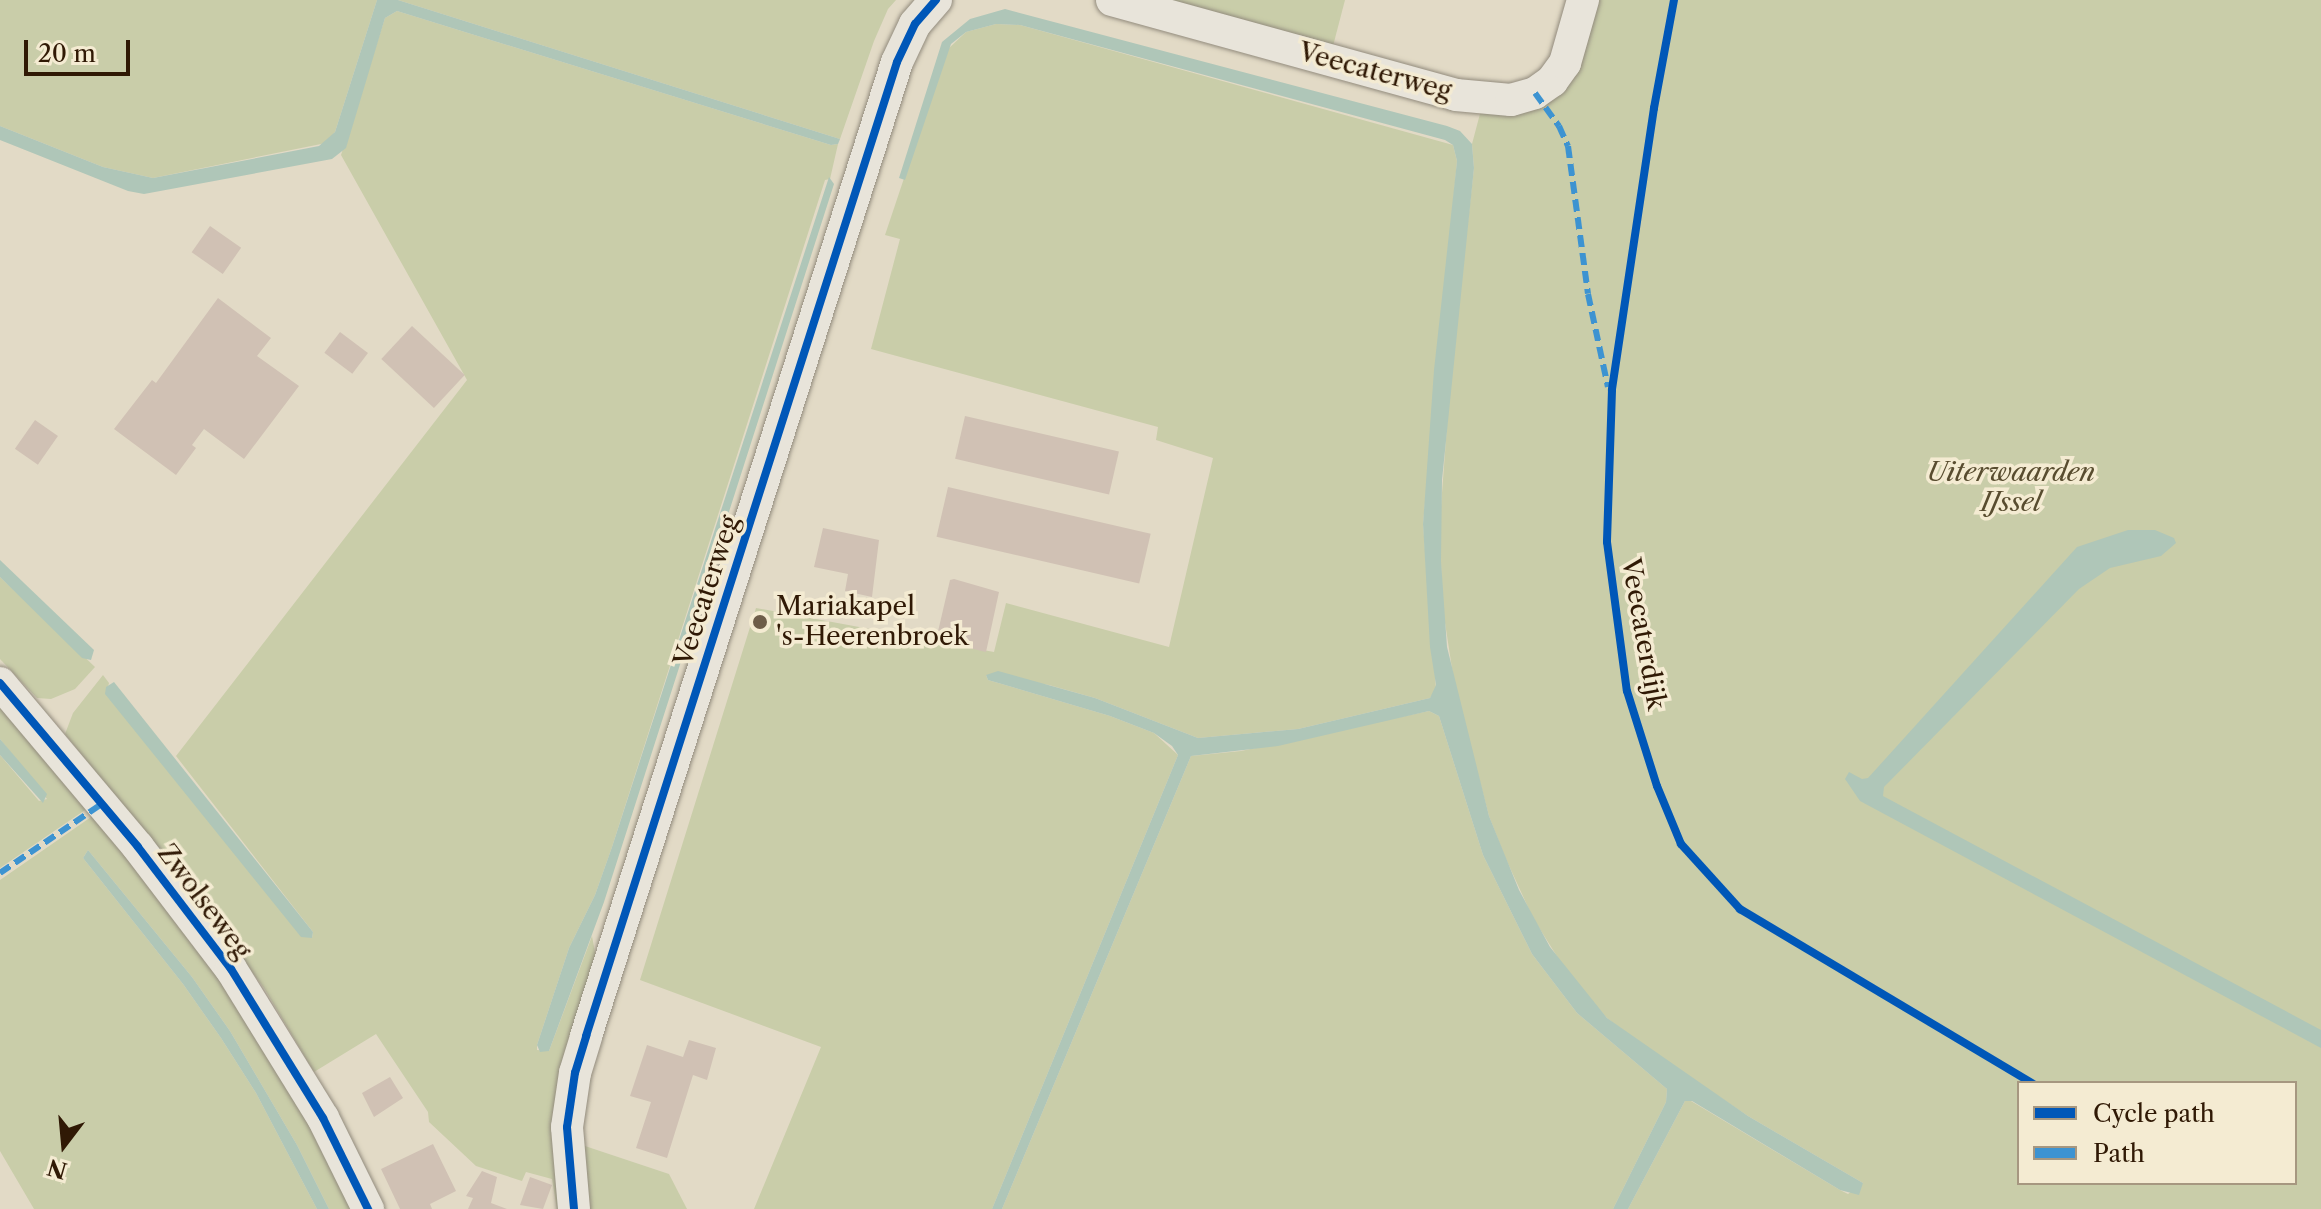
<!DOCTYPE html>
<html>
<head>
<meta charset="utf-8">
<style>
  body { margin:0 }
  #map { position:relative; width:2321px; height:1209px; overflow:hidden; background:#e2dac6; font-family:"Libre Caslon Text",serif }
  div>[style] { position:absolute }
  .green>* { inset:0; background:#c9cda9 }
  .water>* { inset:0; background:#afc6b8 }
  .building>* { inset:0; background:#d0c1b4; transform-origin:0 0 }
  .roads { filter:drop-shadow(0 0 2px #928b7d) drop-shadow(0 0 2px #928b7d) }
  .minor>* { height:32px; margin:-16px; padding:0 16px; transform-origin:16px; border-radius:16px; background:#e8e4da }
  .quiet>* { height:6px; margin-top:-3px; transform-origin:0; background:repeating-linear-gradient(90deg,#3d93d1 0 12px,transparent 0 18px) }
  .cycleway>* { height:8px; margin:-4px; padding:0 4px; transform-origin:4px; border-radius:4px; background:#0057b8 }
  .dots>* { width:22px; height:22px; translate:-50% -50%; box-sizing:border-box; border:4px solid #f4ebd2; border-radius:50% }
  span { translate:-50% -50%; white-space:nowrap; text-align:center; line-height:1.15; -webkit-text-stroke:7px #f4ebd2; paint-order:stroke }
  .street-label { font-size:26px; color:#301905 }
  .park-label { font-size:26px; color:#584c2f; font-style:italic }
  .poi-label { font-size:26px; color:#301905 }
  .left { translate:0 -50%; text-align:left }
  .legend { position:absolute; left:2017px; top:1081px; width:280px; height:104px; box-sizing:border-box; background:#f4ebd2; border:2px solid #a69780; margin:0; padding:10px 14px; list-style:none; font-size:24px; color:#301905 }
  .legend li { display:flex; align-items:center; gap:16px; height:40px }
  .legend b { width:40px; border:2px solid #a69780 }
  .north { position:absolute; left:24px; top:1105px; width:80px; height:80px; -webkit-text-stroke:6px #f4ebd2; paint-order:stroke; rotate:196deg; font-size:22px; font-weight:700; line-height:32px; text-align:center; color:#301905 }
  .north::after { content:''; display:block; margin:auto; width:28px; height:36px; background:#301905; clip-path:polygon(50% 0,100% 100%,50% 72%,0 100%) }
  .scale { position:absolute; left:24px; top:40px; width:106px; height:36px; box-sizing:border-box; border:4px solid #301905; border-top:0; padding-left:10px; font-size:24px; line-height:28px; white-space:nowrap; color:#301905; -webkit-text-stroke:6px #f4ebd2; paint-order:stroke }
</style>
</head>
<body>
<div id="map">
  <div class="green">
    <div style="clip-path:polygon(0 0,377px 0,335px 132px,326px 143px,153px 178px,103px 167px,0 126px)"></div>
    <div style="clip-path:polygon(398px 0,896px 0,888px 9px,874px 41px,840px 139px)"></div>
    <div style="clip-path:polygon(1160px 0,1345px 0,1333px 46px)"></div>
    <div style="clip-path:polygon(evenodd,1593px 0,2321px 0,2321px 1209px,1628px 1209px,1685px 1101px,1691px 1101px,1840px 1190px,1848px 1194px,1863px 1183px,1748px 1116px,1639px 1043px,1607px 1018px,1568px 974px,1533px 918px,1505px 857px,1489px 816px,1455px 688px,1442px 603px,1440px 520px,1451px 372px,1474px 168px,1472px 144px,1481px 110px,1518px 109px,1593px 0,2019px 1083px,2295px 1083px,2295px 1183px,2019px 1183px,2019px 1083px)"></div>
    <div style="clip-path:polygon(397px 11px,831px 145px,838px 144px,830px 179px,825px 180px,612px 847px,595px 895px,569px 948px,537px 1045px,537px 1050px,549px 1051px,592px 936px,599px 974px,566px 1209px,557px 1209px,552px 1179px,526px 1172px,522px 1181px,476px 1166px,429px 1122px,428px 1112px,376px 1034px,314px 1072px,264px 988px,208px 912px,65px 734px,73px 713px,103px 675px,109px 683px,106px 694px,312px 938px,313px 932px,176px 756px,467px 380px,341px 155px,385px 18px)"></div>
    <div style="clip-path:polygon(996px 24px,1020px 25px,1453px 145px,1457px 161px,1423px 524px,1436px 689px,1430px 698px,1298px 729px,1198px 738px,1095px 698px,1049px 685px,986px 675px,988px 680px,1110px 716px,1154px 733px,1178px 755px,992px 1209px,754px 1209px,821px 1047px,640px 980px,756px 608px,994px 652px,1006px 603px,1169px 647px,1213px 458px,1156px 440px,1158px 427px,871px 349px,900px 239px,885px 235px,947px 50px,966px 32px)"></div>
    <div style="clip-path:polygon(0 577px,95px 667px,75px 689px,51px 699px,37px 698px,0 659px)"></div>
    <div style="clip-path:polygon(0 702px,88px 808px,0 868px,0 755px,39px 801px,47px 799px,0 739px)"></div>
    <div style="clip-path:polygon(1429px 711px,1439px 716px,1483px 855px,1532px 954px,1577px 1013px,1667px 1089px,1666px 1102px,1613px 1209px,1002px 1209px,1191px 756px,1241px 751px)"></div>
    <div style="clip-path:polygon(94px 815px,217px 972px,320px 1143px,351px 1209px,329px 1209px,297px 1145px,230px 1031px,192px 977px,88px 850px,83px 858px,183px 984px,221px 1038px,256px 1093px,317px 1209px,34px 1209px,0 1151px,0 880px)"></div>
    <div style="clip-path:polygon(579px 1144px,669px 1174px,687px 1209px,585px 1209px)"></div>
  </div>
  <div class="water">
    <div style="clip-path:polygon(377px 0,398px 0,840px 139px,838px 144px,831px 145px,397px 11px,385px 18px,346px 148px,332px 159px,144px 194px,128px 191px,0 140px,0 126px,103px 167px,153px 178px,319px 146px,335px 132px)"></div>
    <div style="clip-path:polygon(1005px 9px,1447px 126px,1460px 131px,1472px 144px,1474px 168px,1442px 480px,1441px 561px,1447px 647px,1489px 816px,1519px 890px,1550px 947px,1607px 1018px,1748px 1116px,1863px 1183px,1859px 1195px,1840px 1190px,1692px 1101px,1685px 1101px,1628px 1209px,1613px 1209px,1666px 1102px,1667px 1089px,1577px 1013px,1532px 954px,1483px 855px,1439px 716px,1429px 711px,1278px 746px,1191px 756px,1002px 1209px,992px 1209px,1178px 755px,1172px 746px,1154px 733px,1110px 716px,988px 680px,986px 675px,998px 671px,1095px 698px,1198px 738px,1298px 729px,1430px 698px,1436px 685px,1430px 647px,1423px 524px,1434px 370px,1457px 161px,1453px 145px,1445px 140px,1020px 25px,996px 24px,966px 32px,951px 44px,905px 180px,899px 178px,942px 42px,970px 19px)"></div>
    <div style="clip-path:polygon(829px 177px,834px 184px,604px 902px,549px 1051px,540px 1052px,537px 1045px,569px 948px,595px 895px,612px 847px)"></div>
    <div style="clip-path:polygon(2128px 530px,2155px 530px,2174px 538px,2176px 543px,2161px 556px,2110px 568px,2079px 589px,1884px 787px,1883px 796px,2321px 1030px,2321px 1048px,1860px 801px,1845px 779px,1849px 772px,1862px 779px,1868px 778px,2077px 547px)"></div>
    <div style="clip-path:polygon(0 560px,94px 650px,91px 660px,82px 658px,0 577px)"></div>
    <div style="clip-path:polygon(114px 682px,313px 932px,312px 938px,301px 937px,105px 694px,106px 687px)"></div>
    <div style="clip-path:polygon(0 739px,47px 794px,43px 803px,0 755px)"></div>
    <div style="clip-path:polygon(88px 850px,192px 977px,230px 1031px,297px 1145px,329px 1209px,317px 1209px,256px 1093px,221px 1038px,183px 984px,83px 858px)"></div>
  </div>
  <div class="building">
    <div style="left:210px;top:226px;width:38px;height:32px;rotate:35deg"></div>
    <div style="clip-path:polygon(218px 298px,271px 338px,257px 356px,299px 386px,244px 459px,204px 429px,192px 445px,196px 448px,176px 475px,114px 429px,152px 380px,156px 383px)"></div>
    <div style="left:412px;top:326px;width:72px;height:45px;rotate:43deg"></div>
    <div style="left:340px;top:332px;width:35px;height:26px;rotate:37deg"></div>
    <div style="left:965px;top:416px;width:158px;height:44px;rotate:13deg"></div>
    <div style="left:35px;top:420px;width:28px;height:35px;rotate:35deg"></div>
    <div style="left:948px;top:487px;width:208px;height:51px;rotate:13deg"></div>
    <div style="clip-path:polygon(823px 528px,879px 540px,872px 597px,845px 591px,848px 574px,814px 567px)"></div>
    <div style="clip-path:polygon(954px 579px,999px 592px,986px 652px,936px 640px,950px 580px)"></div>
    <div style="clip-path:polygon(689px 1040px,716px 1048px,707px 1080px,693px 1075px,667px 1158px,636px 1148px,651px 1102px,630px 1096px,647px 1045px,683px 1057px)"></div>
    <div style="clip-path:polygon(390px 1077px,403px 1098px,374px 1117px,362px 1093px)"></div>
    <div style="clip-path:polygon(433px 1144px,456px 1191px,430px 1204px,432px 1209px,400px 1209px,381px 1169px)"></div>
    <div style="clip-path:polygon(482px 1171px,497px 1177px,491px 1203px,507px 1209px,468px 1209px,473px 1198px,466px 1196px)"></div>
    <div style="clip-path:polygon(530px 1177px,552px 1185px,543px 1209px,520px 1205px)"></div>
  </div>
  <div class="roads">
    <div class="minor">
      <div style="left:1112px;top:0;width:357px;rotate:15.4deg"></div>
      <div style="left:1456px;top:95px;width:55px;rotate:5.2deg"></div>
      <div style="left:1511px;top:100px;width:25px;rotate:-16deg"></div>
      <div style="left:1535px;top:93px;width:21px;rotate:-35deg"></div>
      <div style="left:1552px;top:81px;width:22px;rotate:-54deg"></div>
      <div style="left:1565px;top:63px;width:66px;rotate:-74.1deg"></div>
      <div style="left:0;top:683px;width:214px;rotate:49.9deg"></div>
      <div style="left:138px;top:847px;width:153px;rotate:52.7deg"></div>
      <div style="left:231px;top:969px;width:175px;rotate:58.3deg"></div>
      <div style="left:323px;top:1118px;width:102px;rotate:63.7deg"></div>
      <div style="left:574px;top:1209px;width:82px;rotate:-94.9deg"></div>
      <div style="left:567px;top:1127px;width:55px;rotate:-81.6deg"></div>
      <div style="left:575px;top:1073px;width:39px;rotate:-73deg"></div>
      <div style="left:586px;top:1036px;width:1022px;rotate:-72.29deg"></div>
      <div style="left:897px;top:62px;width:42px;rotate:-64.7deg"></div>
      <div style="left:915px;top:24px;width:32px;rotate:-49deg"></div>
    </div>
  </div>
  <div class="quiet">
    <div style="left:1535px;top:93px;width:41px;rotate:54deg"></div>
    <div style="left:1559px;top:126px;width:22px;rotate:66deg"></div>
    <div style="left:1568px;top:146px;width:149px;rotate:82.3deg"></div>
    <div style="left:1588px;top:294px;width:95px;rotate:77.9deg"></div>
    <div style="left:0;top:873px;width:125px;rotate:-34.2deg"></div>
  </div>
  <div class="cycleway">
    <div style="left:1674px;top:0;width:110px;rotate:100.5deg"></div>
    <div style="left:1654px;top:108px;width:285px;rotate:98.5deg"></div>
    <div style="left:1612px;top:390px;width:152px;rotate:91.9deg"></div>
    <div style="left:1607px;top:542px;width:150px;rotate:82.4deg"></div>
    <div style="left:1627px;top:691px;width:100px;rotate:72.5deg"></div>
    <div style="left:1657px;top:786px;width:63px;rotate:67.5deg"></div>
    <div style="left:1681px;top:844px;width:88px;rotate:47.8deg"></div>
    <div style="left:1740px;top:909px;width:340px;rotate:30.8deg"></div>
    <div style="left:0;top:683px;width:214px;rotate:49.9deg"></div>
    <div style="left:138px;top:847px;width:153px;rotate:52.7deg"></div>
    <div style="left:231px;top:969px;width:175px;rotate:58.3deg"></div>
    <div style="left:323px;top:1118px;width:102px;rotate:63.7deg"></div>
    <div style="left:574px;top:1209px;width:82px;rotate:-94.9deg"></div>
    <div style="left:567px;top:1127px;width:55px;rotate:-81.6deg"></div>
    <div style="left:575px;top:1073px;width:39px;rotate:-73deg"></div>
    <div style="left:586px;top:1036px;width:1022px;rotate:-72.29deg"></div>
    <div style="left:897px;top:62px;width:42px;rotate:-64.7deg"></div>
    <div style="left:915px;top:24px;width:32px;rotate:-49deg"></div>
  </div>
  <div class="dots">
    <div style="left:760px;top:622px;background:#6e5d49"></div>
  </div>
  <div class="street-label">
    <span style="left:1375px;top:72px;rotate:15deg">Veecaterweg</span>
    <span style="left:707px;top:591px;rotate:-72deg">Veecaterweg</span>
    <span style="left:1643px;top:634px;rotate:80deg">Veecaterdijk</span>
    <span style="left:204px;top:902px;rotate:53deg">Zwolseweg</span>
  </div>
  <div class="park-label">
    <span style="left:2011px;top:488px">Uiterwaarden<br>IJssel</span>
  </div>
  <div class="poi-label">
    <span class="left" style="left:776px;top:622px">Mariakapel<br>'s-Heerenbroek</span>
  </div>
  <ul class="legend">
  <li><b style="height:10px;background:#0057b8"></b>Cycle path</li>
  <li><b style="height:10px;background:#3d93d1"></b>Path</li>
  </ul>
  <div class="north">N</div>
  <div class="scale">20 m</div>
</div>
</body>
</html>
